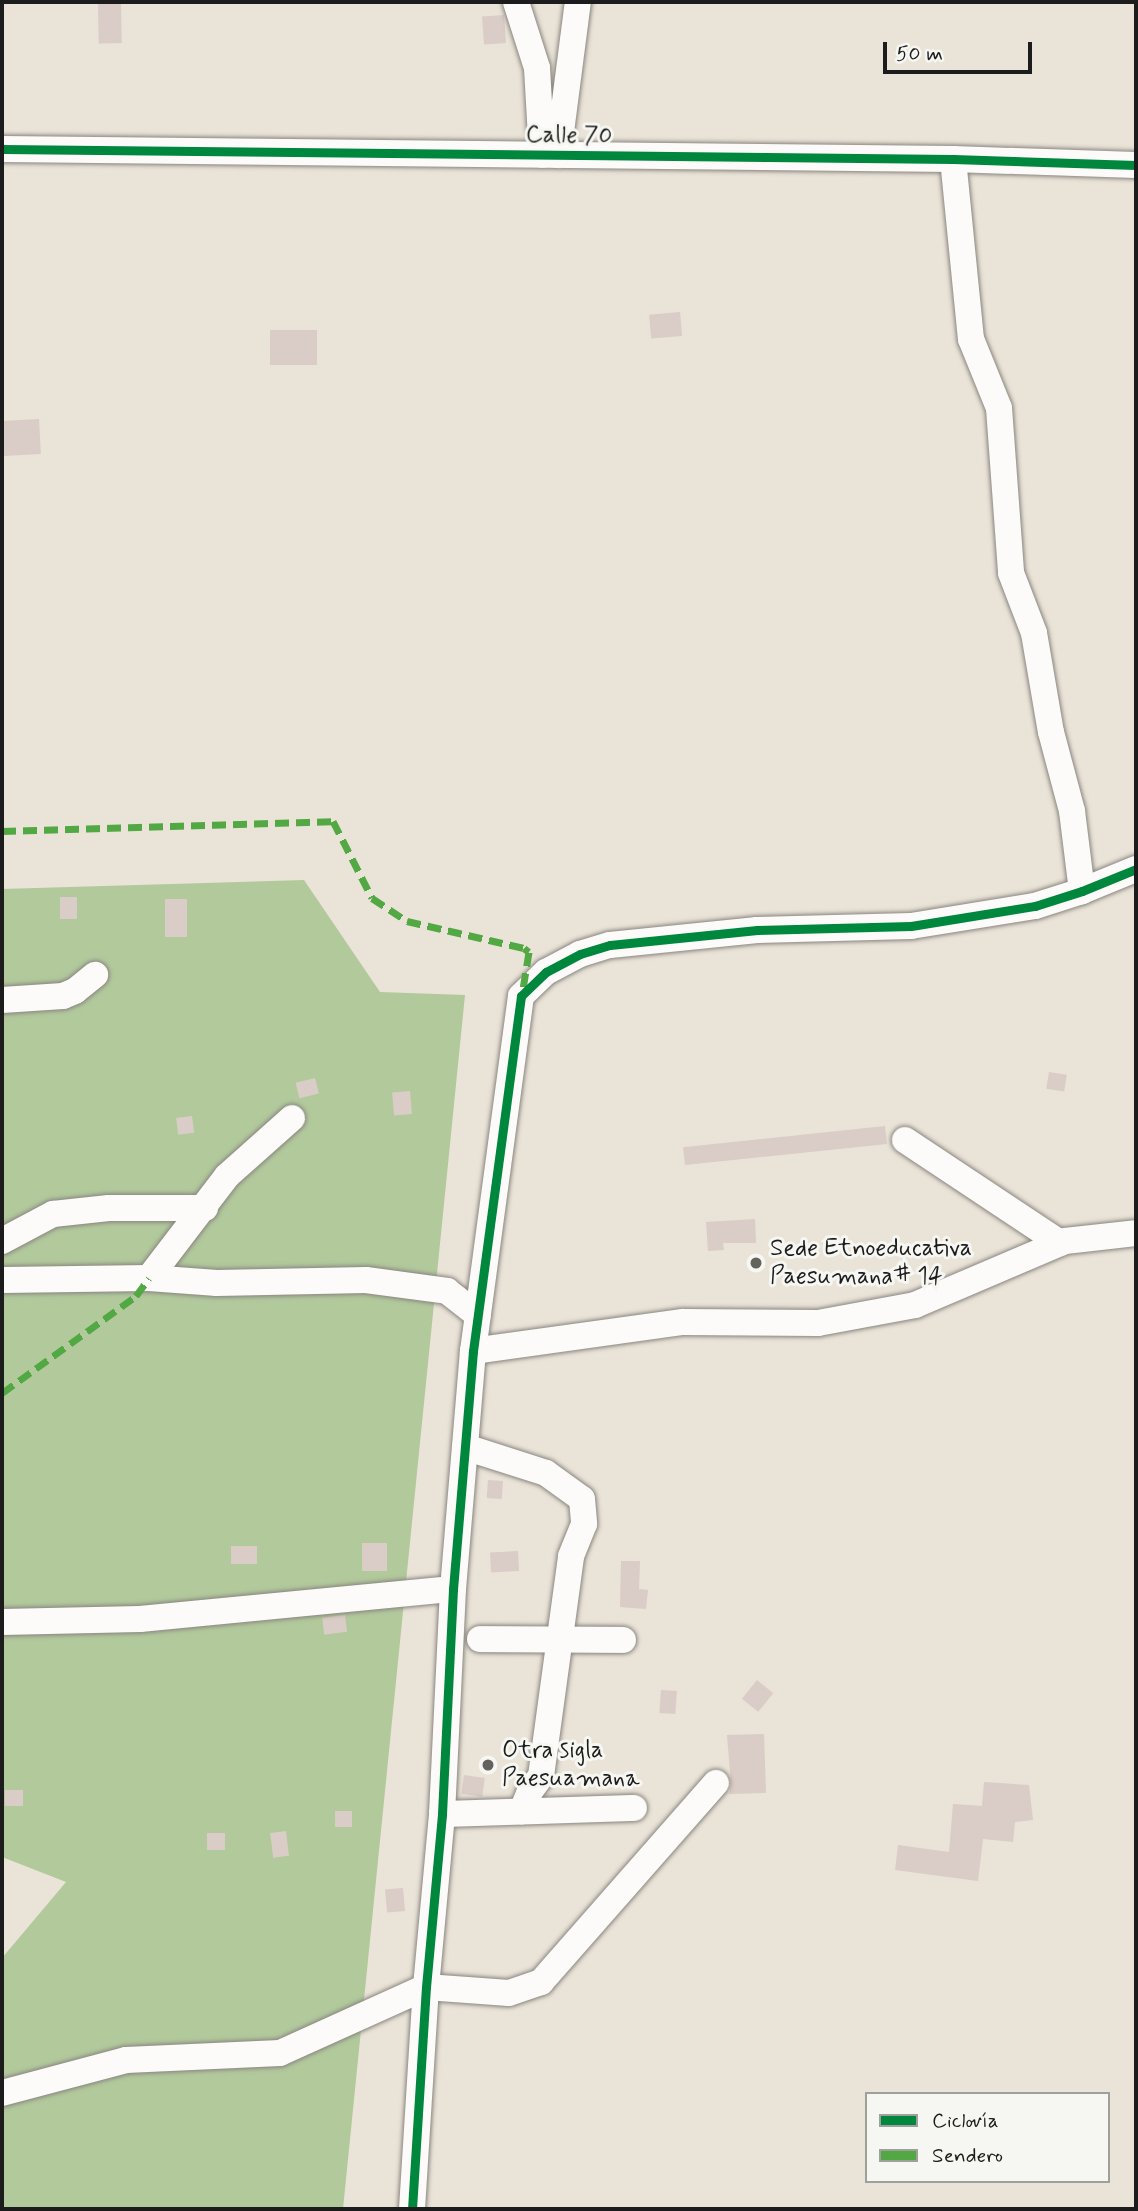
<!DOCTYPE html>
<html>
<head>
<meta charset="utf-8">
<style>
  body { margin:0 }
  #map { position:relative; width:1138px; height:2211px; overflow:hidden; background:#eae3d7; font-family:Mynerve,sans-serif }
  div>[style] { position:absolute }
  .forest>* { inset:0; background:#b2c99c }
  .building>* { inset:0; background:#daccc6; transform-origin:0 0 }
  .roads { filter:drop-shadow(0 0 2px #898680) drop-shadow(0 0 2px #898680) }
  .minor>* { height:26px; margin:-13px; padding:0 13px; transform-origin:13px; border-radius:13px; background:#fcfbf9 }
  .quiet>* { height:7px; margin-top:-3.5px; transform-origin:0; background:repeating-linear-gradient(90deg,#52a943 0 14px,transparent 0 21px) }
  .cycleway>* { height:9px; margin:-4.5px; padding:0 4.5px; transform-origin:4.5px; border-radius:4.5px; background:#00873e }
  .dots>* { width:19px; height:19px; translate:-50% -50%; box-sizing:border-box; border:4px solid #f6f6f2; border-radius:50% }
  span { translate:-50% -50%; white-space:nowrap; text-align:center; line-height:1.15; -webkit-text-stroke:6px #f6f6f2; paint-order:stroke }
  .street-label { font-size:24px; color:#1c1c1c }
  .poi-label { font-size:24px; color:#1c1c1c }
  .left { translate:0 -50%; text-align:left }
  .frame { position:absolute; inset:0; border:4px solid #1c1c1c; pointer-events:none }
  .legend { position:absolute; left:865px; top:2092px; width:245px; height:91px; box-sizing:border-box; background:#f6f6f2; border:2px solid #9f9f9c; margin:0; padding:9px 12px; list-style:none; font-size:21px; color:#1c1c1c }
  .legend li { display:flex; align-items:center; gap:14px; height:35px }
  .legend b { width:35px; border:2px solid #9f9f9c }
  .scale { position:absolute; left:883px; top:42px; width:149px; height:32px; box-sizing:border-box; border:4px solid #1c1c1c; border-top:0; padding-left:9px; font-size:21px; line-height:24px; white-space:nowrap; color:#1c1c1c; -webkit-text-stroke:5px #f6f6f2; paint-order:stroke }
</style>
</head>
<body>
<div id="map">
  <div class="forest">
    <div style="clip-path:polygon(304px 880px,380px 992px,465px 995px,343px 2209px,2px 2209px,2px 1958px,66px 1882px,2px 1857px,2px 889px)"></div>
  </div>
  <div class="building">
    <div style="left:121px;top:2px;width:41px;height:23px;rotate:89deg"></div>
    <div style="left:504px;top:15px;width:28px;height:22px;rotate:86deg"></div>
    <div style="left:680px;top:312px;width:24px;height:31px;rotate:85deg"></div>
    <div style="left:270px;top:330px;width:47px;height:35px"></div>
    <div style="left:39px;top:419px;width:35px;height:37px;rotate:87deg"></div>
    <div style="left:60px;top:897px;width:17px;height:22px"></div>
    <div style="left:165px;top:899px;width:22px;height:38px"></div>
    <div style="left:1049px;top:1072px;width:18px;height:17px;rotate:9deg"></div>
    <div style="left:315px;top:1078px;width:16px;height:20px;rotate:76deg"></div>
    <div style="left:410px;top:1091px;width:23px;height:18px;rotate:85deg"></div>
    <div style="left:192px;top:1116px;width:17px;height:16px;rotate:83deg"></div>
    <div style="left:885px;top:1126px;width:18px;height:203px;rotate:84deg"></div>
    <div style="clip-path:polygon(755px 1219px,756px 1243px,723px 1243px,724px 1250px,708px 1251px,706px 1222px)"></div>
    <div style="left:488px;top:1480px;width:15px;height:18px;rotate:4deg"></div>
    <div style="left:362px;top:1543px;width:25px;height:28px"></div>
    <div style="left:231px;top:1546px;width:26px;height:18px"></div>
    <div style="left:518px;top:1551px;width:20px;height:28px;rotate:87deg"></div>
    <div style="clip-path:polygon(621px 1561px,640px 1561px,639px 1589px,648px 1590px,646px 1609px,620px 1607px)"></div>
    <div style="left:345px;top:1615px;width:17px;height:23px;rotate:83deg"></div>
    <div style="left:757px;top:1680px;width:21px;height:24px;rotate:39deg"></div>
    <div style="left:661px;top:1690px;width:16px;height:23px;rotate:4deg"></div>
    <div style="clip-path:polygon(764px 1734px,766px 1793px,729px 1794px,731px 1785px,727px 1735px)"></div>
    <div style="left:464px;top:1775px;width:21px;height:19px;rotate:8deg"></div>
    <div style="clip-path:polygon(984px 1782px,1029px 1785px,1033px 1820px,1015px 1822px,1013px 1842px,983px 1839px,978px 1881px,895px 1870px,898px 1845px,949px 1852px,953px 1804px,982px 1806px)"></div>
    <div style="left:5px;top:1790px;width:18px;height:16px"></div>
    <div style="left:335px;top:1811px;width:17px;height:16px"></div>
    <div style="left:286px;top:1831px;width:25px;height:16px;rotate:83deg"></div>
    <div style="left:207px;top:1833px;width:18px;height:17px"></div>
    <div style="left:403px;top:1888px;width:23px;height:18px;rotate:85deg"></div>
  </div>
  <div class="roads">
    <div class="minor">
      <div style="left:516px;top:2px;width:69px;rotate:72.3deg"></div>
      <div style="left:537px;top:68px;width:87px;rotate:86.7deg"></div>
      <div style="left:2px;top:149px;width:951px;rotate:0.6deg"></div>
      <div style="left:953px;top:159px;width:183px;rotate:1.9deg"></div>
      <div style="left:558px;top:155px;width:154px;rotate:-82.6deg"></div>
      <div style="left:953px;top:159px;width:181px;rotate:84.3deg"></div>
      <div style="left:971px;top:339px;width:74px;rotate:67.9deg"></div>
      <div style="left:999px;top:408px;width:165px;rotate:85.8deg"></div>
      <div style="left:1011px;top:573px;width:64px;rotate:69deg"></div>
      <div style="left:1034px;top:633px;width:100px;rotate:80.3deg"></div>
      <div style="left:1051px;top:732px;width:82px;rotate:75.1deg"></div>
      <div style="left:1072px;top:811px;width:81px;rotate:82.9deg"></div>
      <div style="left:2px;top:1000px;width:61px;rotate:-3.8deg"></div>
      <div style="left:63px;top:996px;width:13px;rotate:-23deg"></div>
      <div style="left:75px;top:991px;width:26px;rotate:-39deg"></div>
      <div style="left:905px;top:1140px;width:186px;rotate:33.6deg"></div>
      <div style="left:2px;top:1241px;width:58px;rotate:-27.9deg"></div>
      <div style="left:53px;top:1214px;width:56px;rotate:-6.1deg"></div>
      <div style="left:109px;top:1208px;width:96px"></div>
      <div style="left:149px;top:1278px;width:128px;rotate:-52.6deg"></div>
      <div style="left:227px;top:1176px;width:87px;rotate:-41.7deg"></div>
      <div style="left:2px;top:1280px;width:147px;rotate:-0.8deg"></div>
      <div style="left:149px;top:1278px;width:68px;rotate:4.2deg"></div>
      <div style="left:217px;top:1283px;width:149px;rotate:-1.2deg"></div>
      <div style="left:366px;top:1280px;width:82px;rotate:7.7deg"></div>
      <div style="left:447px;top:1291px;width:39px;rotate:38deg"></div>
      <div style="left:473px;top:1351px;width:212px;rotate:-7.9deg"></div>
      <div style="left:683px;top:1322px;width:135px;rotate:0.4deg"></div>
      <div style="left:818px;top:1323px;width:99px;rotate:-10.5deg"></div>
      <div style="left:915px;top:1305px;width:163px;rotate:-23.1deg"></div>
      <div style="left:1065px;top:1241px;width:71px;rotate:-6.4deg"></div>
      <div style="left:465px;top:1447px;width:85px;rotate:17.8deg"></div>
      <div style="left:546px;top:1473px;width:44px;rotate:35.8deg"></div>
      <div style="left:582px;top:1499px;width:25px;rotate:85deg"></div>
      <div style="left:584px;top:1524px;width:35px;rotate:112deg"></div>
      <div style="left:571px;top:1557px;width:221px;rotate:97.8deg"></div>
      <div style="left:541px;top:1776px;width:19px;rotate:126deg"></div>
      <div style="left:530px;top:1791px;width:22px;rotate:112deg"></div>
      <div style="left:2px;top:1622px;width:138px;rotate:-1.2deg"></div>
      <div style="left:140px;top:1619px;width:314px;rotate:-5.5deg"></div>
      <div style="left:480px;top:1639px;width:143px;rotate:0.4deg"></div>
      <div style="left:442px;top:1814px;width:192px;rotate:-1.8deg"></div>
      <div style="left:2px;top:2093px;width:128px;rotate:-14.9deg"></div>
      <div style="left:126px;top:2060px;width:154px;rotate:-2.6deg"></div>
      <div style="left:280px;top:2053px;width:160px;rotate:-24.3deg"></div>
      <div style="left:426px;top:1987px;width:83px;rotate:4.1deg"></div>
      <div style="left:509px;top:1993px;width:34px;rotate:-19deg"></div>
      <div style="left:541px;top:1982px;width:265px;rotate:-48.7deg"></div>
      <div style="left:412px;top:2209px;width:222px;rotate:-86.4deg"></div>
      <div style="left:426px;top:1987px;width:174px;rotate:-84.7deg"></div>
      <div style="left:442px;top:1814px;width:225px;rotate:-87.2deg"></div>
      <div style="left:453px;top:1589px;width:239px;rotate:-85.2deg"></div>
      <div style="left:473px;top:1351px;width:358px;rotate:-82.3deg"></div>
      <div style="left:521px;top:996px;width:35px;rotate:-44deg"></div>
      <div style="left:546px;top:972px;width:38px;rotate:-28deg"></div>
      <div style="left:580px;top:954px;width:31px;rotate:-17deg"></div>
      <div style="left:610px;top:945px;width:148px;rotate:-5.8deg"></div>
      <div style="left:757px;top:930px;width:154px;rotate:-1.5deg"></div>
      <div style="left:911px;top:926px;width:126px;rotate:-9.2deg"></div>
      <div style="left:1035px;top:906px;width:49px;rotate:-17.7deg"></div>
      <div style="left:1082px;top:891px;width:58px;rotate:-22.2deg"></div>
    </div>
  </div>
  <div class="quiet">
    <div style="left:2px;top:831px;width:331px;rotate:-1.7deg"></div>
    <div style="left:333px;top:821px;width:86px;rotate:63.1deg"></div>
    <div style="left:372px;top:898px;width:42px;rotate:33.3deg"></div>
    <div style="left:407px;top:921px;width:120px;rotate:13deg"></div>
    <div style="left:524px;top:948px;width:6px;rotate:39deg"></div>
    <div style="left:529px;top:952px;width:44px;rotate:99.2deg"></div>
    <div style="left:2px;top:1393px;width:165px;rotate:-35.9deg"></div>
    <div style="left:136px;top:1296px;width:22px;rotate:-54deg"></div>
  </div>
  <div class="cycleway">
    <div style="left:2px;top:149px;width:951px;rotate:0.6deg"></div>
    <div style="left:953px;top:159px;width:183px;rotate:1.9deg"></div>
    <div style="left:412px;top:2209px;width:222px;rotate:-86.4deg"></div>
    <div style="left:426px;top:1987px;width:174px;rotate:-84.7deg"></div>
    <div style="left:442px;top:1814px;width:225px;rotate:-87.2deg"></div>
    <div style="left:453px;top:1589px;width:239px;rotate:-85.2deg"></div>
    <div style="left:473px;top:1351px;width:358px;rotate:-82.3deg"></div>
    <div style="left:521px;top:996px;width:35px;rotate:-44deg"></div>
    <div style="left:546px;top:972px;width:38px;rotate:-28deg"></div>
    <div style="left:580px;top:954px;width:31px;rotate:-17deg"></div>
    <div style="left:610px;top:945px;width:148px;rotate:-5.8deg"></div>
    <div style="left:757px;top:930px;width:154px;rotate:-1.5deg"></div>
    <div style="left:911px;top:926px;width:126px;rotate:-9.2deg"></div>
    <div style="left:1035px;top:906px;width:49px;rotate:-17.7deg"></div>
    <div style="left:1082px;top:891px;width:58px;rotate:-22.2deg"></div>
  </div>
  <div class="dots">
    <div style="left:756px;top:1263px;background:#64625d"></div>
    <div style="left:488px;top:1765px;background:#64625d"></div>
  </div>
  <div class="street-label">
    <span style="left:569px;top:136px;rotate:1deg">Calle 70</span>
  </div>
  <div class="poi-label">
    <span class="left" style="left:770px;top:1263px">Sede Etnoeducativa<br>Paesumana# 14</span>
    <span class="left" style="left:502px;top:1765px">Otra sigla<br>Paesuamana</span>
  </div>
  <div class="frame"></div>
  <ul class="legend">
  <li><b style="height:9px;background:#00873e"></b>Ciclovía</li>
  <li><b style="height:9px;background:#52a943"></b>Sendero</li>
  </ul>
  <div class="scale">50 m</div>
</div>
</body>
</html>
